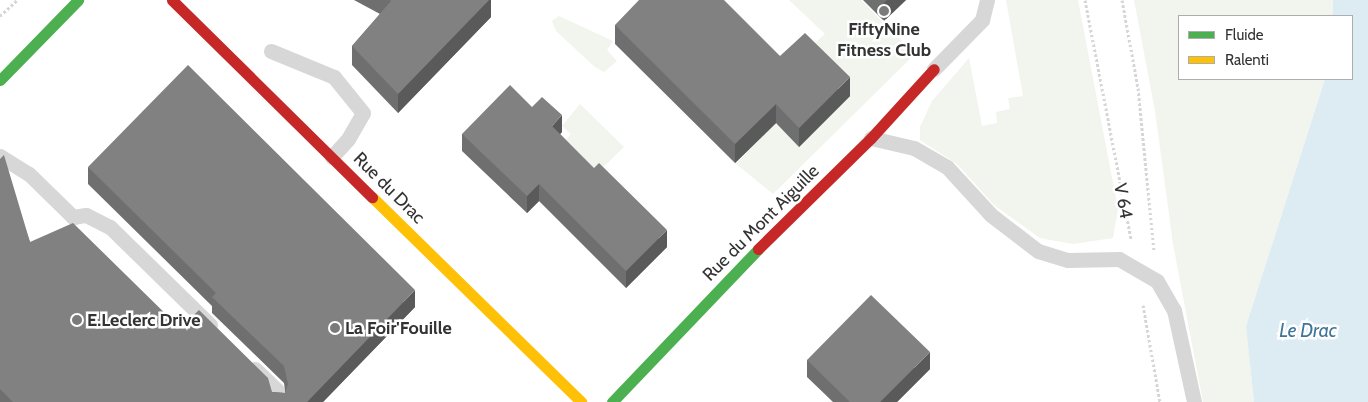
<!DOCTYPE html>
<html>
<head>
<meta charset="utf-8">
<style>
  body { margin:0 }
  #map { position:relative; width:1368px; height:402px; overflow:hidden; background:#fff; font-family:Cabin,sans-serif }
  div>[style] { position:absolute }
  .green>* { inset:0; background:#f1f5ed }
  .water>* { inset:0; background:#ddebf3 }
  .path>* { height:3px; margin-top:-1.5px; transform-origin:0; background:repeating-linear-gradient(90deg,#d6d6d6 0 2.5px,transparent 0 5px) }
  .lane>* { height:15px; margin:-7.5px; padding:0 7.5px; transform-origin:7.5px; border-radius:7.5px; background:#d7d7d7 }
  .fast>* { height:11px; margin:-5.5px; padding:0 5.5px; transform-origin:5.5px; border-radius:5.5px; background:#4caf50 }
  .slow>* { height:11px; margin:-5.5px; padding:0 5.5px; transform-origin:5.5px; border-radius:5.5px; background:#ffc107 }
  .jam>* { height:11px; margin:-5.5px; padding:0 5.5px; transform-origin:5.5px; border-radius:5.5px; background:#c62828 }
  .wall>* { inset:0; background:#6f6f6f }
  .shaded-wall>* { inset:0; background:#5a5a5a }
  .building>* { inset:0; background:#818181 }
  .dots>* { width:14px; height:14px; translate:-50% -50%; box-sizing:border-box; border:2px solid #fff; border-radius:50% }
  span { translate:-50% -50%; white-space:nowrap; text-align:center; line-height:1.15; -webkit-text-stroke:5px #fff; paint-order:stroke }
  .poi-label { font-size:18px; color:#333; font-weight:700 }
  .left { translate:0 -50%; text-align:left }
  .street-label { font-size:18px; color:#333 }
  .water-label { font-size:19px; color:#3f7597; font-style:italic }
  .legend { position:absolute; left:1178px; top:15px; width:175px; height:65px; box-sizing:border-box; background:#fff; border:1px solid #adadad; margin:0; padding:6px 9px; list-style:none; font-size:15px; color:#333 }
  .legend li { display:flex; align-items:center; gap:10px; height:25px }
  .legend b { width:25px; border:1px solid #adadad }
</style>
</head>
<body>
<div id="map">
  <div class="green">
    <div style="clip-path:polygon(789px 0,861px 0,915px 54px,773px 194px,735px 163px,776px 123px,805px 52px,825px 34px)"></div>
    <div style="clip-path:polygon(1006px 0,1078px 0,1118px 209px,1113px 238px,1073px 244px,1040px 238px,994px 205px,957px 164px,920px 140px,920px 127px,932px 101px,969px 58px,982px 126px,997px 123px,996px 112px,1010px 109px,1008px 98px,1023px 96px)"></div>
    <div style="clip-path:polygon(1134px 0,1333px 0,1333px 16px,1179px 16px,1179px 79px,1325px 79px,1246px 326px,1254px 402px,1203px 402px,1173px 244px,1155px 111px)"></div>
    <div style="clip-path:polygon(559px 16px,613px 41px,607px 50px,617px 61px,604px 72px,595px 67px,556px 31px,552px 21px)"></div>
    <div style="clip-path:polygon(580px 104px,624px 147px,593px 177px,562px 144px,571px 134px,562px 126px)"></div>
  </div>
  <div class="water">
    <div style="clip-path:polygon(1333px 0,1368px 0,1368px 402px,1254px 402px,1246px 326px,1325px 79px,1352px 79px,1352px 16px,1333px 16px)"></div>
  </div>
  <div class="path">
    <div style="left:1085px;top:0;width:244px;rotate:79.1deg"></div>
    <div style="left:1122px;top:0;width:89px;rotate:79.7deg"></div>
    <div style="left:1138px;top:88px;width:165px;rotate:84.4deg"></div>
    <div style="left:0;top:16px;width:23px;rotate:-43deg"></div>
    <div style="left:1143px;top:305px;width:98px;rotate:80.1deg"></div>
  </div>
  <div class="lane">
    <div style="left:271px;top:51px;width:68px;rotate:22.4deg"></div>
    <div style="left:334px;top:77px;width:46px;rotate:51.1deg"></div>
    <div style="left:363px;top:113px;width:30px;rotate:120deg"></div>
    <div style="left:348px;top:139px;width:24px;rotate:132deg"></div>
    <div style="left:934px;top:69px;width:69px;rotate:-45.6deg"></div>
    <div style="left:982px;top:20px;width:21px;rotate:-76deg"></div>
    <div style="left:871px;top:138px;width:44px;rotate:13.1deg"></div>
    <div style="left:914px;top:148px;width:38px;rotate:30deg"></div>
    <div style="left:947px;top:167px;width:65px;rotate:47.5deg"></div>
    <div style="left:991px;top:215px;width:59px;rotate:37.5deg"></div>
    <div style="left:1038px;top:251px;width:31px;rotate:17deg"></div>
    <div style="left:1068px;top:260px;width:51px;rotate:-1.1deg"></div>
    <div style="left:1119px;top:259px;width:44px;rotate:30.1deg"></div>
    <div style="left:1157px;top:281px;width:34px;rotate:60deg"></div>
    <div style="left:1174px;top:310px;width:94px;rotate:77.7deg"></div>
    <div style="left:0;top:156px;width:34px;rotate:32deg"></div>
    <div style="left:29px;top:174px;width:62px;rotate:44.3deg"></div>
    <div style="left:73px;top:217px;width:13px;rotate:-9deg"></div>
    <div style="left:86px;top:215px;width:27px;rotate:27deg"></div>
    <div style="left:110px;top:227px;width:140px;rotate:44.4deg"></div>
    <div style="left:255px;top:369px;width:30px;rotate:44deg"></div>
    <div style="left:277px;top:390px;width:12px;rotate:81deg"></div>
  </div>
  <div class="fast">
    <div style="left:0;top:80px;width:112px;rotate:-45.7deg"></div>
    <div style="left:612px;top:402px;width:211px;rotate:-46.3deg"></div>
  </div>
  <div class="slow">
    <div style="left:372px;top:197px;width:293px;rotate:44.4deg"></div>
  </div>
  <div class="jam">
    <div style="left:172px;top:0;width:281px;rotate:44.6deg"></div>
    <div style="left:758px;top:249px;width:158px;rotate:-44.5deg"></div>
    <div style="left:871px;top:138px;width:93px;rotate:-47.6deg"></div>
  </div>
  <div class="wall">
    <div style="clip-path:polygon(354px 0,491px 0,491px 17px,398px 113px,352px 65px,352px 46px,380px 14px)"></div>
    <div style="clip-path:polygon(863px 0,906px 0,884px 21px)"></div>
    <div style="clip-path:polygon(615px 25px,780px 56px,850px 96px,799px 147px,776px 123px,735px 163px,615px 44px)"></div>
    <div style="clip-path:polygon(562px 132px,560px 134px,667px 247px,626px 288px,539px 201px,527px 213px,462px 151px,462px 134px)"></div>
    <div style="clip-path:polygon(0 159px,30px 242px,180px 328px,272px 392px,285px 393px,285px 390px,284px 383px,212px 313px,212px 306px,88px 184px,88px 167px,415px 307px,323px 402px,0 402px)"></div>
    <div style="clip-path:polygon(807px 360px,930px 369px,897px 402px,833px 402px,807px 377px)"></div>
  </div>
  <div class="shaded-wall">
    <div style="clip-path:polygon(489px 0,491px 0,491px 17px,398px 113px,398px 94px)"></div>
    <div style="clip-path:polygon(887px 0,906px 0,884px 21px,884px 3px)"></div>
    <div style="clip-path:polygon(850px 77px,850px 96px,799px 147px,799px 128px)"></div>
    <div style="clip-path:polygon(776px 104px,776px 123px,735px 163px,735px 144px)"></div>
    <div style="clip-path:polygon(562px 115px,562px 132px,552px 143px,552px 126px)"></div>
    <div style="clip-path:polygon(539px 184px,539px 201px,527px 213px,527px 196px)"></div>
    <div style="clip-path:polygon(667px 230px,667px 247px,626px 288px,626px 271px)"></div>
    <div style="clip-path:polygon(415px 290px,415px 307px,323px 402px,307px 402px)"></div>
    <div style="clip-path:polygon(930px 352px,930px 369px,897px 402px,880px 402px)"></div>
  </div>
  <div class="building">
    <div style="clip-path:polygon(390px 0,489px 0,398px 94px,352px 46px,391px 1px)"></div>
    <div style="clip-path:polygon(639px 0,724px 0,780px 56px,805px 33px,850px 77px,799px 128px,776px 104px,735px 144px,615px 25px)"></div>
    <div style="clip-path:polygon(188px 65px,415px 290px,307px 402px,13px 402px,0 389px,0 159px,4px 155px,30px 242px,73px 223px,180px 328px,199px 310px,268px 378px,272px 392px,285px 393px,288px 384px,284px 366px,212px 297px,216px 293px,88px 167px)"></div>
    <div style="clip-path:polygon(510px 85px,532px 107px,542px 97px,562px 115px,552px 126px,594px 168px,599px 163px,667px 230px,626px 271px,539px 184px,527px 196px,462px 134px)"></div>
    <div style="clip-path:polygon(871px 295px,930px 352px,880px 402px,850px 402px,807px 360px)"></div>
  </div>
  <div class="dots">
    <div style="left:884px;top:11px;background:#7a7a7a"></div>
    <div style="left:77px;top:320px;background:#7a7a7a"></div>
    <div style="left:335px;top:328px;background:#7a7a7a"></div>
  </div>
  <div class="poi-label">
    <span style="left:884px;top:40px">FiftyNine<br>Fitness Club</span>
    <span class="left" style="left:87px;top:320px">E.Leclerc Drive</span>
    <span class="left" style="left:345px;top:328px">La Foir'Fouille</span>
  </div>
  <div class="street-label">
    <span style="left:389px;top:188px;rotate:45deg">Rue du Drac</span>
    <span style="left:1123px;top:201px;rotate:79deg">V 64</span>
    <span style="left:761px;top:223px;rotate:-45deg">Rue du Mont Aiguille</span>
  </div>
  <div class="water-label">
    <span style="left:1308px;top:331px">Le Drac</span>
  </div>
  <ul class="legend">
  <li><b style="height:6px;background:#4caf50"></b>Fluide</li>
  <li><b style="height:6px;background:#ffc107"></b>Ralenti</li>
  </ul>
</div>
</body>
</html>
